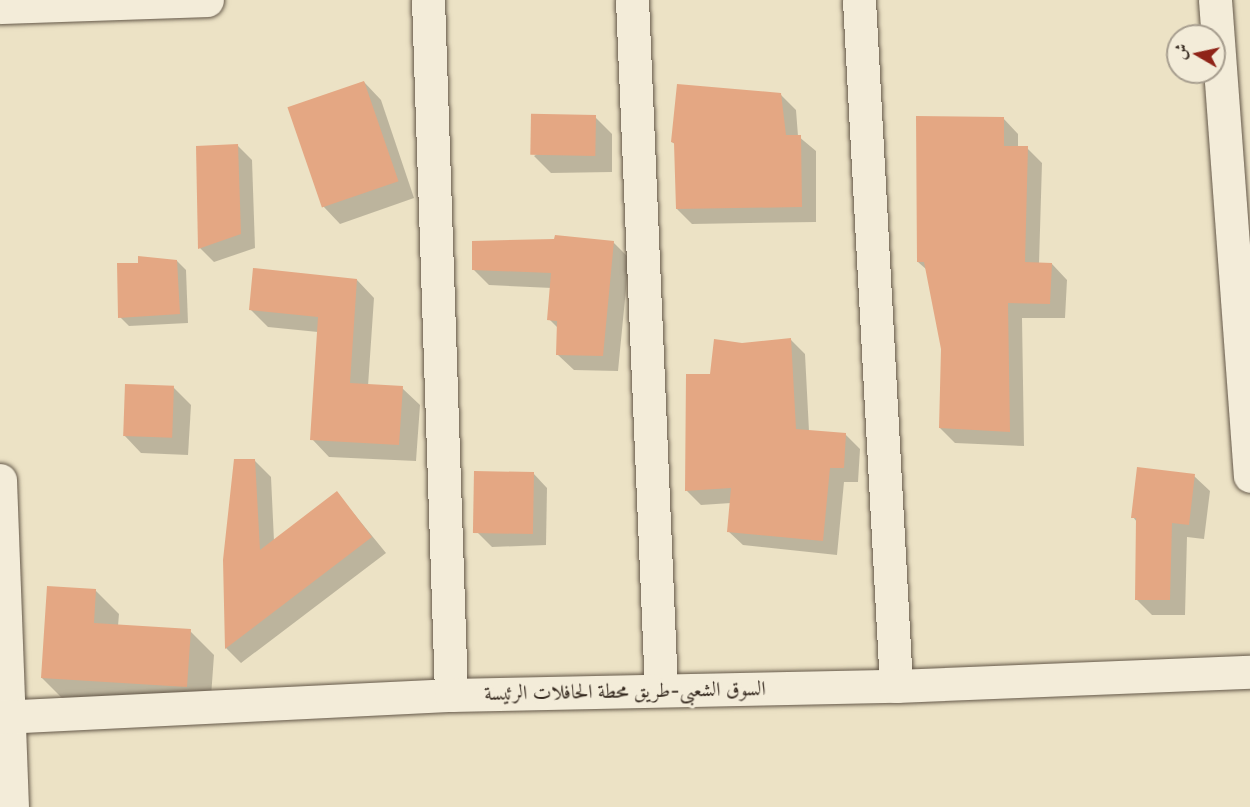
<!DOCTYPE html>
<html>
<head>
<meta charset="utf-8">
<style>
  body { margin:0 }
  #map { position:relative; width:1250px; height:807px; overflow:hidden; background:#ece2c5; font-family:"Libre Caslon Text",Amiri,serif }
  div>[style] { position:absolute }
  .shadow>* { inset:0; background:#0003 }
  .building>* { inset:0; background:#e4a783; transform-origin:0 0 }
  .roads { filter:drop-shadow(0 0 2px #645849) drop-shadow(0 0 2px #645849) }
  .minor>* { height:33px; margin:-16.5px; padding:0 16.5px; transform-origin:16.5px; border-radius:16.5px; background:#f3ecd9 }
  span { translate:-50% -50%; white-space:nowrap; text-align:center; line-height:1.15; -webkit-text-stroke:6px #f3ecd9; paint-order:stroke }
  .street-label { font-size:20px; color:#362a20 }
  .north { position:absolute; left:1166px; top:24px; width:60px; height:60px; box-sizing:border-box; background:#f3ecd9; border:2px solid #a79e8f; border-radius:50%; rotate:279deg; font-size:16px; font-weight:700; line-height:24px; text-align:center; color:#362a20 }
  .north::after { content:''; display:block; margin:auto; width:21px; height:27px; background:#8f2418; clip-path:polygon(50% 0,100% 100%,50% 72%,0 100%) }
</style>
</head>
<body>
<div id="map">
  <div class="shadow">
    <div style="clip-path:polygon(364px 82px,381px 100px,414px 198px,340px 224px,323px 206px)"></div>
    <div style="clip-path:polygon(781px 95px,796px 110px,798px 136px,816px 151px,816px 222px,692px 224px,677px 209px,676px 145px,672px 142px)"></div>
    <div style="clip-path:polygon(595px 117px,612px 134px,612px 172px,551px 173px,534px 156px)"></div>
    <div style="clip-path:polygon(1003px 118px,1018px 134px,1018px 147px,1027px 148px,1042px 163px,1039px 264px,1052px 264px,1067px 280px,1065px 318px,1022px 318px,1024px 446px,955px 443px,940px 428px,942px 349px,927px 270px,918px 262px)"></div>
    <div style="clip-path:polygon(237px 145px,252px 160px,255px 248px,214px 262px,200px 248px)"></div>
    <div style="clip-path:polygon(556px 240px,613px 242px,629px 258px,618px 371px,574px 370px,558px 355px,559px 329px,549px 319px,552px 288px,489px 285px,474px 270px)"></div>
    <div style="clip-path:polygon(177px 261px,186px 270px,188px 323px,129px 326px,120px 317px)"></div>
    <div style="clip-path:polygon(357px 280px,374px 298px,368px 386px,402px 388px,420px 405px,416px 461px,329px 457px,312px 439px,318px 332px,268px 327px,250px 309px)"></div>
    <div style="clip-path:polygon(791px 340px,805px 354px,809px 431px,845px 434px,860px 449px,858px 482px,844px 482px,837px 555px,743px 545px,728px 531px,731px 503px,701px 505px,687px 491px,687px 375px,712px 375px,742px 344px)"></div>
    <div style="clip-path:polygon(173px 387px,191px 405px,188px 455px,141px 453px,124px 435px)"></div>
    <div style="clip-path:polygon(255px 461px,271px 477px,274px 541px,337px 493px,386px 553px,241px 663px,226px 648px,225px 560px)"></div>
    <div style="clip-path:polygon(533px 473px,547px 488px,546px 545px,492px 547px,478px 533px)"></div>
    <div style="clip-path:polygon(1194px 476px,1210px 491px,1204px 539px,1187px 537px,1185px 615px,1152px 615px,1136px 599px,1137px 522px,1133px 517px)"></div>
    <div style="clip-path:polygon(95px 590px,119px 614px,118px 626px,190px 631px,214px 655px,210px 711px,66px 702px,42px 678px)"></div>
  </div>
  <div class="building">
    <div style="left:364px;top:81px;width:106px;height:81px;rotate:71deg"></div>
    <div style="clip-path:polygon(677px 84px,781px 93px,786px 135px,801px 135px,802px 207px,676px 209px,674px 143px,671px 142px)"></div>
    <div style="left:596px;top:115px;width:41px;height:65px;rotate:91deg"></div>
    <div style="clip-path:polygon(916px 116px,1004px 117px,1004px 146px,1028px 146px,1025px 262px,1052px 263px,1050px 304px,1008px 303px,1010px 432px,939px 428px,941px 349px,924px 262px,917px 262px)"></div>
    <div style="clip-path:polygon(238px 144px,241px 234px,198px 249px,196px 146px)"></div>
    <div style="clip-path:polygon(555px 235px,614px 241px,603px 356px,556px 355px,557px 321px,547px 320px,551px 273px,472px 270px,472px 241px,554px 239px)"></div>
    <div style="clip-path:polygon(138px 256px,177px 260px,180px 314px,118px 318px,117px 263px,138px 263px)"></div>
    <div style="clip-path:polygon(253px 268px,357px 279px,350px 383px,403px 386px,399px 445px,310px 440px,318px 317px,249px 310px)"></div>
    <div style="clip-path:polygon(791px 338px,796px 429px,846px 433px,844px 468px,830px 468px,823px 541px,727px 532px,731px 488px,685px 491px,686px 374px,710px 374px,714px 339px,742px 343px)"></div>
    <div style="left:125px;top:384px;width:49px;height:52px;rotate:2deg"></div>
    <div style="clip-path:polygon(234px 459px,255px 459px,260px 550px,337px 491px,372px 537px,225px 649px,223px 560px)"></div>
    <div style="clip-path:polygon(1137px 467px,1195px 474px,1189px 525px,1172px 523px,1170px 600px,1135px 600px,1136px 518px,1131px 518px)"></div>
    <div style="left:474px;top:471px;width:60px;height:62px;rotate:1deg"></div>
    <div style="clip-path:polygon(47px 586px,96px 589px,94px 623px,191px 629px,187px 687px,41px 678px)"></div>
  </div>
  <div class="roads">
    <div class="minor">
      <div style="left:428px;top:0;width:695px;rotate:88.1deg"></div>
      <div style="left:632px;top:0;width:690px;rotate:87.59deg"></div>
      <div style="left:859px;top:0;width:687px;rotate:86.91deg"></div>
      <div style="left:1215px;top:0;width:477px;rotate:85.8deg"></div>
      <div style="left:0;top:7px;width:207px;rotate:-1.9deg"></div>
      <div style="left:0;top:480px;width:327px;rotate:87.9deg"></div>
      <div style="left:0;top:717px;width:452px;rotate:-2.8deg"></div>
      <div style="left:451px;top:695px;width:445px;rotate:-1.2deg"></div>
      <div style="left:896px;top:686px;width:354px;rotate:-2.3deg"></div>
    </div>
  </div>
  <div class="street-label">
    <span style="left:625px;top:691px;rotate:-1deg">السوق الشعبى-طريق محطة الحافلات الرئيسة</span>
  </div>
  <div class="north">ش</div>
</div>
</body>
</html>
